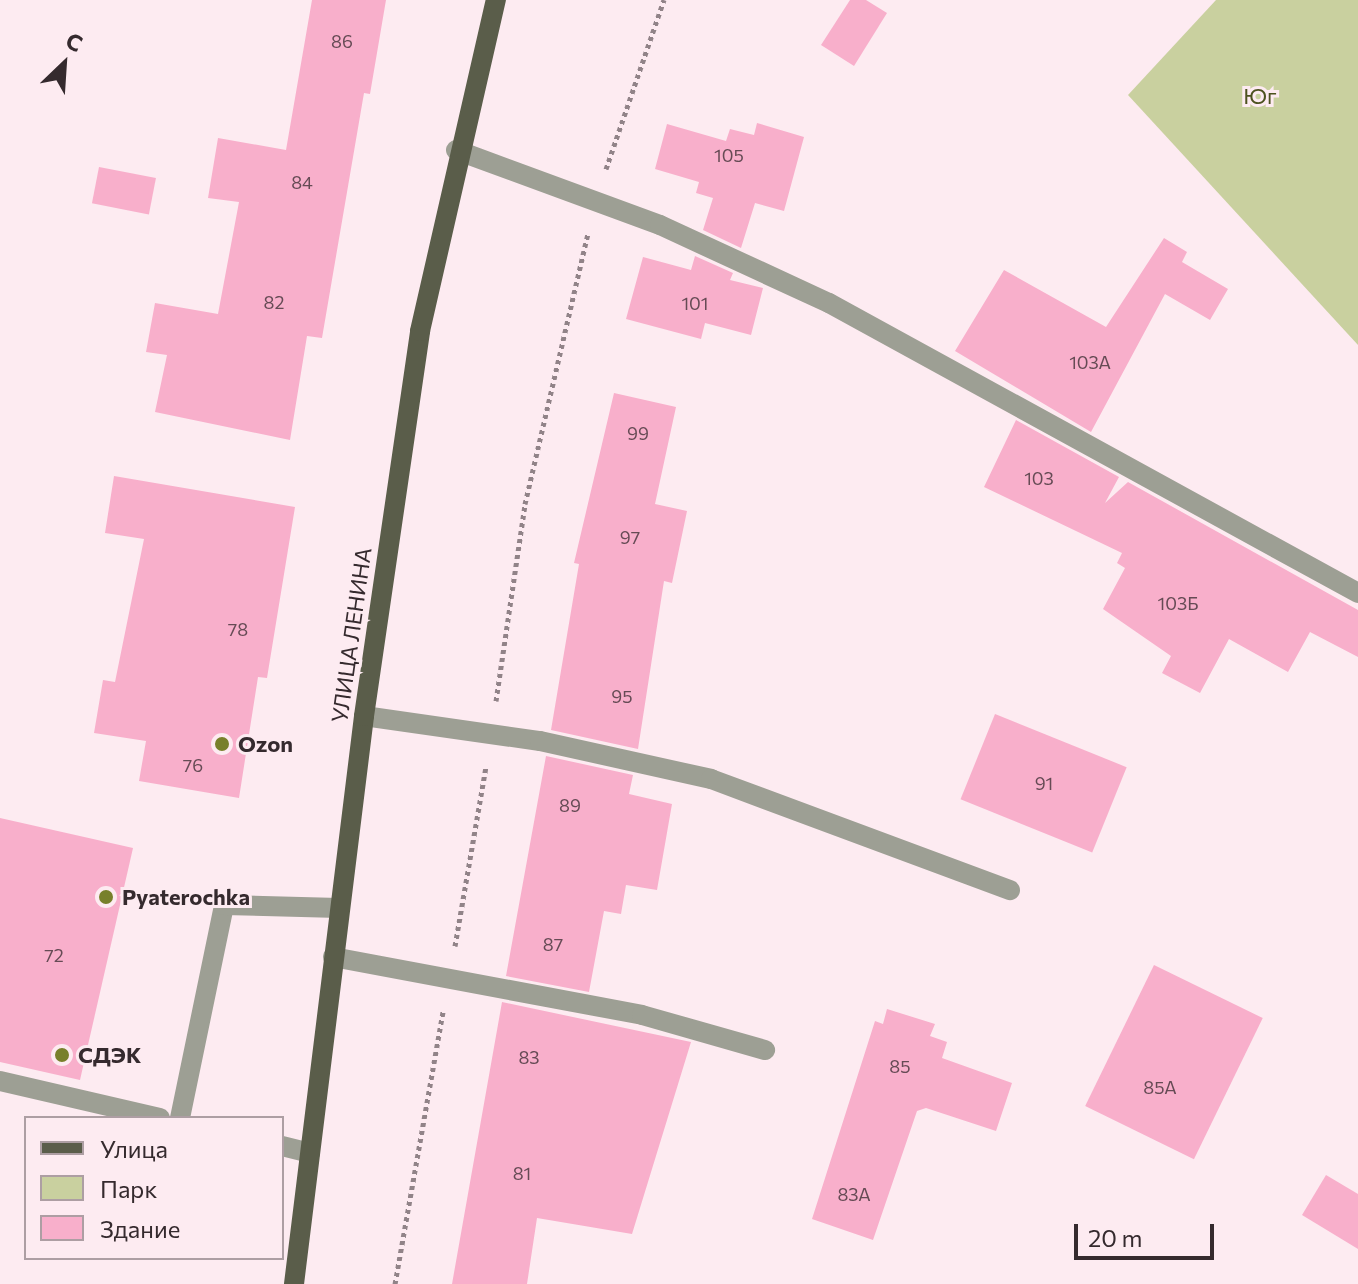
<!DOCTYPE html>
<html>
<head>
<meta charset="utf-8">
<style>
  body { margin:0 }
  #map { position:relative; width:1358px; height:1284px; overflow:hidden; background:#fdebf1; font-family:Commissioner,sans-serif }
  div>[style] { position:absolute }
  .green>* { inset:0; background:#c9d09f }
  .building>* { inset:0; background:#f8afcb; transform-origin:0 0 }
  .path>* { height:5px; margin-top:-2.5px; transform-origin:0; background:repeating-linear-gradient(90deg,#918388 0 4px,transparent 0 8px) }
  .minor>* { height:20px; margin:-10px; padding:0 10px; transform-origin:10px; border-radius:10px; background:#9d9f94 }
  .major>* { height:20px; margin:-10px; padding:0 10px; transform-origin:10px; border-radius:10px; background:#5a5d4a }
  .dots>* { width:22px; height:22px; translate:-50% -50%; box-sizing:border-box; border:4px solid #fdebf1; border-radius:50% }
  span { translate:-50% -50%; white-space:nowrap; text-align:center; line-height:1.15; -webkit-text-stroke:6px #fdebf1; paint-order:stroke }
  .number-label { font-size:18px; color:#664b55 }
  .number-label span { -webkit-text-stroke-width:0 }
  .park-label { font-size:22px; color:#4d521f }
  .street-label { font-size:22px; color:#352a2e }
  .poi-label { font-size:22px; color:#352a2e; font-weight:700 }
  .left { translate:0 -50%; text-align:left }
  .legend { position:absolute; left:24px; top:1116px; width:260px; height:144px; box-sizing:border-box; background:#fdebf1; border:2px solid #ad9ea3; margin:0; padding:10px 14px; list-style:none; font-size:24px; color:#352a2e }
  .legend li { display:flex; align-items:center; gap:16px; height:40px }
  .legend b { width:40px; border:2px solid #ad9ea3 }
  .north { position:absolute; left:24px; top:24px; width:80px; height:80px; -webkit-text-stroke:6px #fdebf1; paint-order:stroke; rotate:25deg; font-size:22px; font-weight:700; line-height:32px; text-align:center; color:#352a2e }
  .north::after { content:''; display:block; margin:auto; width:28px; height:36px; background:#352a2e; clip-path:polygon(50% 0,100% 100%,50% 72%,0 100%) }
  .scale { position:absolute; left:1074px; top:1224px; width:140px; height:36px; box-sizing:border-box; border:4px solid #352a2e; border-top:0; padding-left:10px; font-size:24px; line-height:28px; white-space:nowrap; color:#352a2e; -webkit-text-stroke:6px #fdebf1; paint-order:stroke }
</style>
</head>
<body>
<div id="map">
  <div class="green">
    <div style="clip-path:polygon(1216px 0,1358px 0,1358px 345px,1128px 95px)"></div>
  </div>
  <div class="building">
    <div style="clip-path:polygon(312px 0,386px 0,370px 94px,364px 93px,322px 338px,307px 336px,290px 440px,155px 412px,167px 355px,146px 352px,155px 303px,218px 314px,239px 202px,208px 198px,218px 138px,286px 150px)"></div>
    <div style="clip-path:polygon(850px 0,866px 0,887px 13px,854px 66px,821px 45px)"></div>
    <div style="clip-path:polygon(757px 123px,804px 137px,784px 211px,755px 203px,741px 248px,703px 230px,713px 198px,696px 193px,699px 182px,655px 169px,667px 124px,726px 141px,730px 129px,754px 135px)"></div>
    <div style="left:99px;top:167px;width:58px;height:37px;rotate:11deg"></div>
    <div style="clip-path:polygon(1164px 238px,1187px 252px,1182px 262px,1228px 289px,1210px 320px,1165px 294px,1091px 432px,955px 351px,1004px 270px,1106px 327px)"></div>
    <div style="clip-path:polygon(695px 256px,733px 273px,730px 280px,763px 288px,751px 335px,705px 323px,701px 339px,626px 319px,643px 257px,691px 270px)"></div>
    <div style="clip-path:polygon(614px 393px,676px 407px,655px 504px,687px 511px,672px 583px,664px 581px,638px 749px,551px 730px,579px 564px,574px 563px)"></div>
    <div style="clip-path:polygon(1016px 420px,1119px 477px,1105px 503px,1128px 482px,1358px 610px,1358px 657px,1310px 632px,1288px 672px,1229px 639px,1200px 693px,1162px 673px,1171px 656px,1103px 609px,1125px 568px,1117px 563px,1122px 553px,984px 487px)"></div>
    <div style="clip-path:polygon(114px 476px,295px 507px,267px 678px,258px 677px,239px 798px,139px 781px,146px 741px,94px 733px,103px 680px,115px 682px,144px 539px,105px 533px)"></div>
    <div style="left:995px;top:714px;width:142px;height:92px;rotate:22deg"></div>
    <div style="clip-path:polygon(546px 756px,633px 775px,629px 794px,672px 804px,657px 890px,626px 885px,621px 914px,604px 911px,589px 992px,506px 976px)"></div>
    <div style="clip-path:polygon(0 818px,133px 848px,80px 1080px,0 1062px)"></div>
    <div style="left:1154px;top:965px;width:121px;height:157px;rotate:26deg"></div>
    <div style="clip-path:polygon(502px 1002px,691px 1042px,632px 1234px,537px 1218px,527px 1284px,452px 1284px)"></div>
    <div style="clip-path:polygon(887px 1009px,935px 1024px,930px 1036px,947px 1042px,942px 1058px,1012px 1083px,996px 1131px,926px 1108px,917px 1111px,873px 1240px,812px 1219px,875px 1021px,883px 1024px)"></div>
    <div style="clip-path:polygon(1326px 1175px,1358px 1194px,1358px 1249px,1302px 1215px)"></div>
  </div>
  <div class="path">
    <div style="left:606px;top:169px;width:179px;rotate:-71.1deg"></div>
    <div style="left:496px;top:701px;width:199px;rotate:-81.6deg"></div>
    <div style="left:525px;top:504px;width:278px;rotate:-76.9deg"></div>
    <div style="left:455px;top:946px;width:182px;rotate:-80.2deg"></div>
    <div style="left:395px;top:1284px;width:277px;rotate:-80deg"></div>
  </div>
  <div class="minor">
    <div style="left:456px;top:150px;width:217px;rotate:20.2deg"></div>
    <div style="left:660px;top:225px;width:186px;rotate:24.8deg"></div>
    <div style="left:829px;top:303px;width:603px;rotate:28.73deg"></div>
    <div style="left:364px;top:716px;width:178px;rotate:8.1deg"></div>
    <div style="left:540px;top:741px;width:175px;rotate:12.5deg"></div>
    <div style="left:711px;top:779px;width:319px;rotate:20.4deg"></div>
    <div style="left:333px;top:957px;width:314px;rotate:10.6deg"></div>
    <div style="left:642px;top:1015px;width:128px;rotate:15.9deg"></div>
    <div style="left:0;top:1081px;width:164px;rotate:13deg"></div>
    <div style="left:180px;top:1118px;width:217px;rotate:-78.3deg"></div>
    <div style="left:224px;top:905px;width:115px;rotate:1.5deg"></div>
    <div style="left:282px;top:1146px;width:29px;rotate:14deg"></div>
  </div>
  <div class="major">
    <div style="left:294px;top:1284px;width:572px;rotate:-82.97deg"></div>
    <div style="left:364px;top:716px;width:389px;rotate:-81.7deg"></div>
    <div style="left:420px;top:331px;width:340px;rotate:-77.1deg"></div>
  </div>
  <div class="dots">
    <div style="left:222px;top:744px;background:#78802b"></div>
    <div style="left:106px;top:897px;background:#78802b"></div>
    <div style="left:62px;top:1055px;background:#78802b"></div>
  </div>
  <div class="number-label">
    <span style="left:342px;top:41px">86</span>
    <span style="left:729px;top:155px">105</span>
    <span style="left:302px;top:182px">84</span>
    <span style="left:274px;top:302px">82</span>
    <span style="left:695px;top:303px">101</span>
    <span style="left:1090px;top:362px">103А</span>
    <span style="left:638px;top:433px">99</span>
    <span style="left:1039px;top:478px">103</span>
    <span style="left:630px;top:537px">97</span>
    <span style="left:1178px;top:603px">103Б</span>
    <span style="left:238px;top:629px">78</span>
    <span style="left:622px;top:696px">95</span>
    <span style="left:193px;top:765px">76</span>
    <span style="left:1044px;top:783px">91</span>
    <span style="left:570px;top:805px">89</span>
    <span style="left:553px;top:944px">87</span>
    <span style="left:54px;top:955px">72</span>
    <span style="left:529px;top:1057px">83</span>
    <span style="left:900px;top:1066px">85</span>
    <span style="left:1160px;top:1087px">85А</span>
    <span style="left:522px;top:1173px">81</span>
    <span style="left:854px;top:1194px">83А</span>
  </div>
  <div class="park-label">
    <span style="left:1260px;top:96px">Юг</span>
  </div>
  <div class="street-label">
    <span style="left:351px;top:635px;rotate:-82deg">УЛИЦА ЛЕНИНА</span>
  </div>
  <div class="poi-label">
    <span class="left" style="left:238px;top:744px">Ozon</span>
    <span class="left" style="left:122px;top:897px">Pyaterochka</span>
    <span class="left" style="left:78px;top:1055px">СДЭК</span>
  </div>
  <ul class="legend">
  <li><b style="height:10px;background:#5a5d4a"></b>Улица</li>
  <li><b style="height:22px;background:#c9d09f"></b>Парк</li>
  <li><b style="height:22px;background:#f8afcb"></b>Здание</li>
  </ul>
  <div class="north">С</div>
  <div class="scale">20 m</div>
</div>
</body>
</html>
